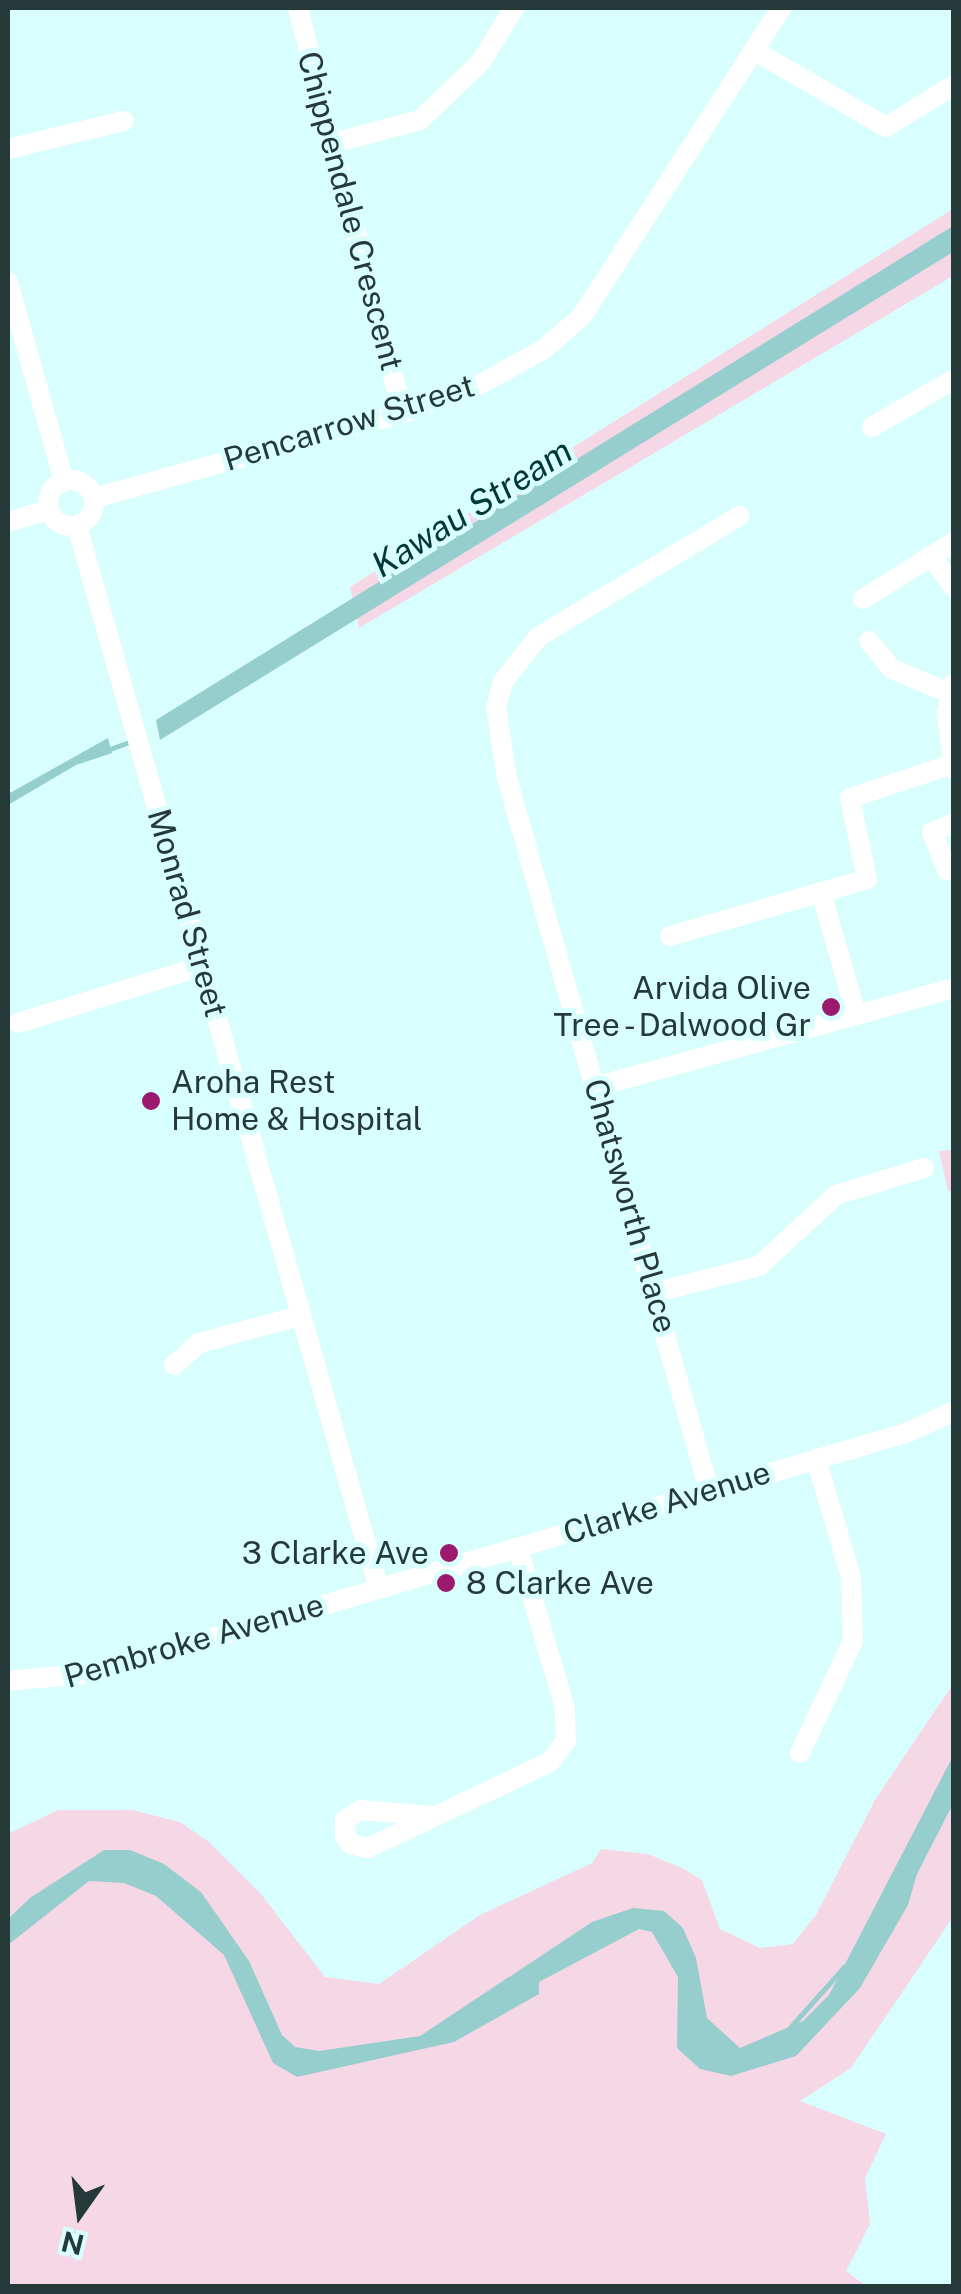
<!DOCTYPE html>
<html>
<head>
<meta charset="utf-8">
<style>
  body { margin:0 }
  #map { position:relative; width:961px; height:2294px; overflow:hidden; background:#d9fefe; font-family:"Public Sans",sans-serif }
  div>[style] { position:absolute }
  .green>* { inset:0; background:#f6d7e6 }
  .water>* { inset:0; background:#96cece }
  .stream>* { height:5px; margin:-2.5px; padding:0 2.5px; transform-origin:2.5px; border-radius:2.5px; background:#96cece }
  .minor>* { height:20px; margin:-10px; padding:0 10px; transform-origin:10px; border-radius:10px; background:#fff }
  .minor>.ring { margin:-10px; padding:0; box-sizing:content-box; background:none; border:20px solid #fff; border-radius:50% }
  .dots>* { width:28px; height:28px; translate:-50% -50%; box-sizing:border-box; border:5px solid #d9fefe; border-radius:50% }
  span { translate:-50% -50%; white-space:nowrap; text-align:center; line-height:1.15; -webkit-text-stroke:10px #d9fefe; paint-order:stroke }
  .street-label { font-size:32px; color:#263939 }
  .poi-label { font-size:32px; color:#263939 }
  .right { translate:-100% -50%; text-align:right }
  .left { translate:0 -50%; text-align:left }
  .water-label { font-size:35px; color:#003737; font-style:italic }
  .frame { position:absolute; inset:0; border:10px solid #263939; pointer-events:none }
  .north { position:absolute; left:30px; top:2164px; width:100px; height:100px; -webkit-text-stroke:8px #d9fefe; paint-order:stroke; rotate:194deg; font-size:28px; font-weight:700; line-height:40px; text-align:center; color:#263939 }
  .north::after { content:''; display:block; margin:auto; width:35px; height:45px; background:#263939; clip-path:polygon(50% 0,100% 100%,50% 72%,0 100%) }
</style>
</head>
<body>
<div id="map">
  <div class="green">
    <div style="clip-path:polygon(953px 209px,953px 276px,359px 628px,350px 587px)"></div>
    <div style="clip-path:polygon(953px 1150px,953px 1191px,948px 1191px,939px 1151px)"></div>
    <div style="clip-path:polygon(953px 1684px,953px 1917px,851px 2068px,800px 2101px,886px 2134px,865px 2178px,870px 2224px,846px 2271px,866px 2286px,8px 2286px,8px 1834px,58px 1810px,132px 1810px,180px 1822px,209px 1842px,261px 1894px,325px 1977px,379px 1984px,480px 1915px,592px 1863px,601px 1849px,648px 1854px,682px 1868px,702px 1880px,720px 1929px,760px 1948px,793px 1944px,816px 1915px,875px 1800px)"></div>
  </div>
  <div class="water">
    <div style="clip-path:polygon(953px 226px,953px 252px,160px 740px,156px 720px)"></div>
    <div style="clip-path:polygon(108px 738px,112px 753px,76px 765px,8px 805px,8px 794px)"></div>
    <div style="clip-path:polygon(953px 1756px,953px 1804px,917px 1874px,908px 1905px,860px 1988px,796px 2056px,731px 2076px,700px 2069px,677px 2048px,678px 1977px,652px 1932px,639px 1929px,539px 1982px,539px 1994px,454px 2042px,297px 2077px,273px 2063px,224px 1955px,156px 1896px,124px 1883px,89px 1881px,8px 1945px,8px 1919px,30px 1898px,104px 1850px,130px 1850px,164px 1864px,201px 1892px,249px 1961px,282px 2035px,295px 2047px,319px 2051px,420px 2036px,592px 1922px,633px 1908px,664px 1911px,683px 1928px,696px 1958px,707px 2018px,740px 2048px,803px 2021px,829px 1995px)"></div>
  </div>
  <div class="stream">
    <div style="left:107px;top:750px;width:30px;rotate:-20deg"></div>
    <div style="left:785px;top:2033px;width:89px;rotate:-48.2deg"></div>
  </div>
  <div class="minor">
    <div style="left:298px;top:8px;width:418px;rotate:75.5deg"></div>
    <div style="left:755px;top:51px;width:151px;rotate:30.1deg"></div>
    <div style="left:886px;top:127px;width:80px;rotate:-31.7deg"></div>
    <div style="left:333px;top:143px;width:90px;rotate:-14.8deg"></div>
    <div style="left:420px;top:120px;width:84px;rotate:-43.6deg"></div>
    <div style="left:481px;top:62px;width:63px;rotate:-58.6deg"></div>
    <div style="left:8px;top:149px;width:119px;rotate:-13.6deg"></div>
    <div style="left:8px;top:282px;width:207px;rotate:74.3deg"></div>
    <div style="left:872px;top:427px;width:95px;rotate:-30.3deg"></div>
    <div class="ring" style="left:48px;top:480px;width:26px;height:26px"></div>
    <div style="left:94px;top:498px;width:320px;rotate:-15.4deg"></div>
    <div style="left:403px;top:413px;width:77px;rotate:-19.9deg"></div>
    <div style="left:475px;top:387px;width:77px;rotate:-28.6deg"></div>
    <div style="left:543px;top:350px;width:52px;rotate:-41.1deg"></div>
    <div style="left:582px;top:316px;width:367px;rotate:-57.1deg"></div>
    <div style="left:8px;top:522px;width:42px;rotate:-16.7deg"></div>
    <div style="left:77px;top:526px;width:1105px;rotate:74.14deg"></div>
    <div style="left:931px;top:556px;width:39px;rotate:54deg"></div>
    <div style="left:863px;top:599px;width:107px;rotate:-32.1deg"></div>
    <div style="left:869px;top:641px;width:36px;rotate:51deg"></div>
    <div style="left:892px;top:669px;width:62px;rotate:22.8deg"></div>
    <div style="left:953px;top:684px;width:31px;rotate:101deg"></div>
    <div style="left:947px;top:714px;width:56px;rotate:82.9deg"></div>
    <div style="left:947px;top:870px;width:41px;rotate:-111.5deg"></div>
    <div style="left:932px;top:832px;width:24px;rotate:-22deg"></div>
    <div style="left:821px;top:892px;width:126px;rotate:73.9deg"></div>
    <div style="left:670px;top:936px;width:205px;rotate:-16.1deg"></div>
    <div style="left:867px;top:879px;width:83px;rotate:-101.9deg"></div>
    <div style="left:850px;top:798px;width:105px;rotate:-18.3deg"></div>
    <div style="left:18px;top:1023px;width:193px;rotate:-17.2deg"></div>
    <div style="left:595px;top:1087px;width:372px;rotate:-15.4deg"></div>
    <div style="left:657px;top:1292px;width:105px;rotate:-14.3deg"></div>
    <div style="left:759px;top:1266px;width:105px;rotate:-42.7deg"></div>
    <div style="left:836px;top:1195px;width:92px;rotate:-17.1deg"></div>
    <div style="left:174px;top:1365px;width:33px;rotate:-41deg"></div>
    <div style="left:199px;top:1343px;width:105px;rotate:-15deg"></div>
    <div style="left:709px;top:1490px;width:740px;rotate:-105.84deg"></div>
    <div style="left:507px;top:778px;width:72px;rotate:-98.8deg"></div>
    <div style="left:496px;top:707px;width:26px;rotate:-74deg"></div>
    <div style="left:503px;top:682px;width:57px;rotate:-52.1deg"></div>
    <div style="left:538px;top:637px;width:235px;rotate:-31deg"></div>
    <div style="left:8px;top:1681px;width:86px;rotate:-5.3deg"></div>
    <div style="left:94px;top:1673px;width:850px;rotate:-16.47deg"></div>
    <div style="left:909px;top:1432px;width:50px;rotate:-25deg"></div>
    <div style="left:800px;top:1753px;width:124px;rotate:-64.7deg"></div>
    <div style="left:853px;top:1641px;width:64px;rotate:-91.8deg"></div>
    <div style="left:851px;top:1577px;width:123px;rotate:-106.5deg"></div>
    <div style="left:432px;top:1816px;width:72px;rotate:-175.2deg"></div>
    <div style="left:360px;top:1810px;width:18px;rotate:146deg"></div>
    <div style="left:345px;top:1820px;width:16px;rotate:90deg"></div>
    <div style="left:345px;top:1836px;width:9px;rotate:58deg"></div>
    <div style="left:350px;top:1844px;width:18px;rotate:13deg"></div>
    <div style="left:368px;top:1848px;width:201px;rotate:-25.3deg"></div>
    <div style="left:550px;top:1762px;width:26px;rotate:-53deg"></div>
    <div style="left:566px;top:1741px;width:33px;rotate:-92deg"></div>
    <div style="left:565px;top:1708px;width:167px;rotate:-106.4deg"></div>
  </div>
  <div class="dots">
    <div style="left:831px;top:1007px;background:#9b1a6e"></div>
    <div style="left:151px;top:1101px;background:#9b1a6e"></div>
    <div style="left:449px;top:1553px;background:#9b1a6e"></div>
    <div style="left:446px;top:1583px;background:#9b1a6e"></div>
  </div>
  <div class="street-label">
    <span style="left:350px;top:211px;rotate:75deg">Chippendale Crescent</span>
    <span style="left:349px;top:423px;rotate:-17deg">Pencarrow Street</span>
    <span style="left:187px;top:913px;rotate:74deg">Monrad Street</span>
    <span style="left:630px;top:1206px;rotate:74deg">Chatsworth Place</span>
    <span style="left:667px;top:1503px;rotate:-17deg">Clarke Avenue</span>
    <span style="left:194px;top:1641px;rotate:-16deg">Pembroke Avenue</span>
  </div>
  <div class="poi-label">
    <span class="right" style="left:811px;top:1007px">Arvida Olive<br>Tree - Dalwood Gr</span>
    <span class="left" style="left:171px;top:1101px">Aroha Rest<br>Home &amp; Hospital</span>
    <span class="right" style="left:429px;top:1553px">3 Clarke Ave</span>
    <span class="left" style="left:466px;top:1583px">8 Clarke Ave</span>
  </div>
  <div class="water-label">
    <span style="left:472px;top:508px;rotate:-32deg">Kawau Stream</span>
  </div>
  <div class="frame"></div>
  <div class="north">N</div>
</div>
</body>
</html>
